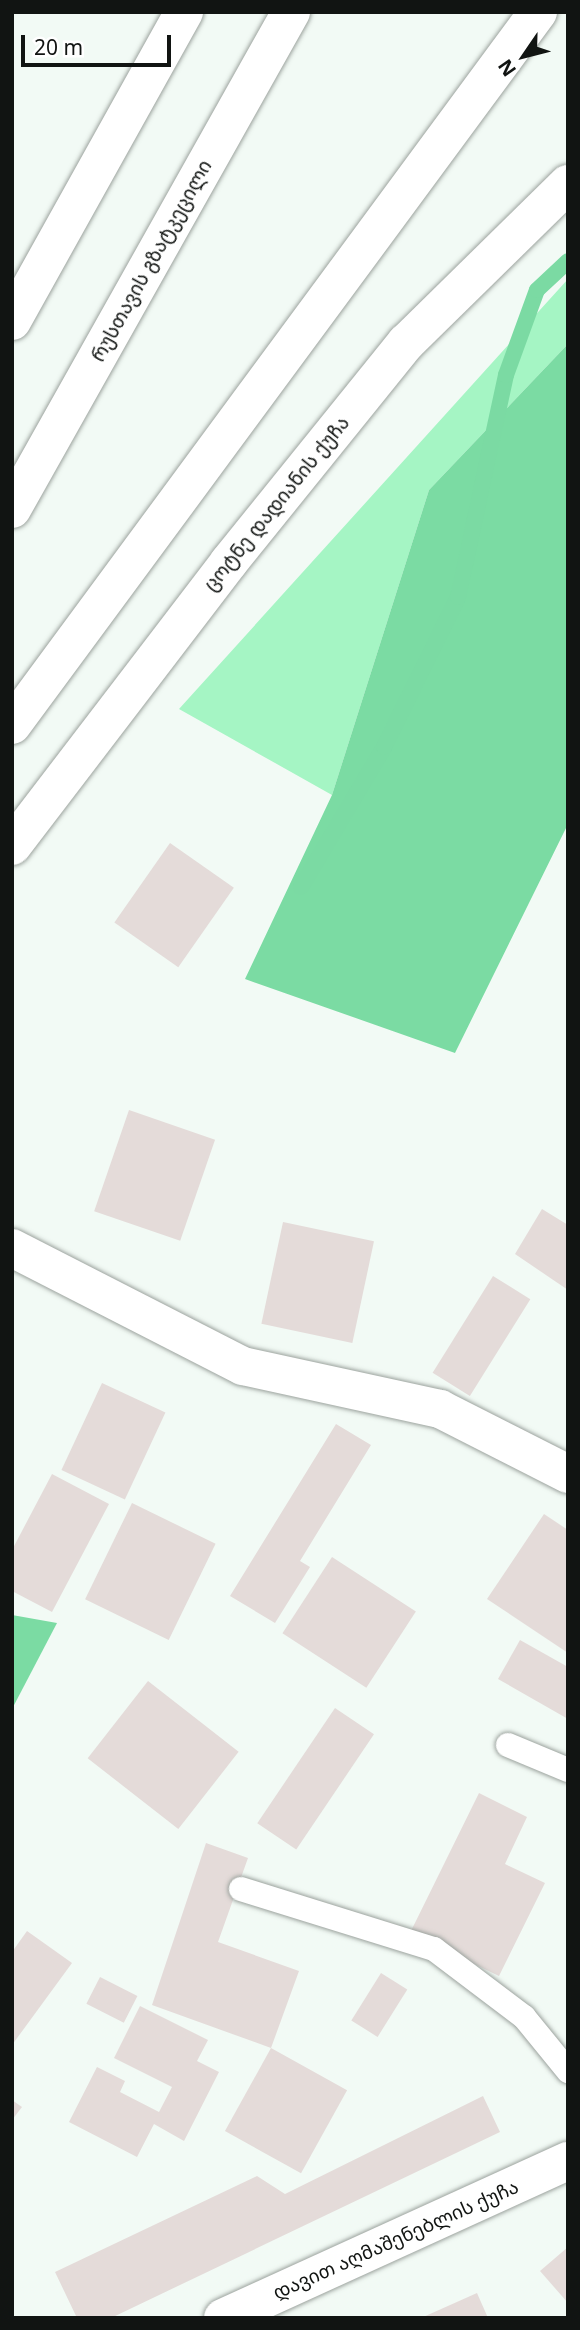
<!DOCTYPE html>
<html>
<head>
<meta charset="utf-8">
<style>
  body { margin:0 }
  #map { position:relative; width:580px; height:2330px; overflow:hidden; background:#f2faf5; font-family:Georgia,"Noto Sans Georgian",serif }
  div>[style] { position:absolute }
  .green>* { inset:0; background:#a5f5c4 }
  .forest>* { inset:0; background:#7bdba3 }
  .stream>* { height:16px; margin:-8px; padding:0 8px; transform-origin:8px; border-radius:8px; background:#7bdaa3 }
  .building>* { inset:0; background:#e4dbd9; transform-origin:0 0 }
  .roads { filter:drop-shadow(0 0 2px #9ca39e) drop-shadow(0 0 2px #9ca39e) }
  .service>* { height:24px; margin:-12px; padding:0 12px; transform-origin:12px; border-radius:12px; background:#fff }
  .minor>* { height:38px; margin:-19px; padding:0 19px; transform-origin:19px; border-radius:19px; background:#fff }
  .tertiary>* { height:38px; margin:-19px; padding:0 19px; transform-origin:19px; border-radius:19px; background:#fff }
  .motorway>* { height:38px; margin:-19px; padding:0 19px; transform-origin:19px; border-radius:19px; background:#fff }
  span { translate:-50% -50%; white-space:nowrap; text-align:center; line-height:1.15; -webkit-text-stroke:5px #fff; paint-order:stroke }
  .street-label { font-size:19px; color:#111412 }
  .frame { position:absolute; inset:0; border:14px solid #111412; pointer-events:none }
  .north { position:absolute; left:489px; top:21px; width:70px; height:70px; -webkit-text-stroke:5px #fff; paint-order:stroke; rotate:235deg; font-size:19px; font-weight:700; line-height:28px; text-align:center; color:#111412 }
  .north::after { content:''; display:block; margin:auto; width:24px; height:32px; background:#111412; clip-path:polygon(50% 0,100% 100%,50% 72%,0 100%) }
  .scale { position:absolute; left:21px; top:35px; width:150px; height:32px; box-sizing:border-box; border:4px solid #111412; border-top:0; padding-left:9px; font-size:21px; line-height:24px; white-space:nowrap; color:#111412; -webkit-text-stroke:5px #fff; paint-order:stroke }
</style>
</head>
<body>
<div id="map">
  <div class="green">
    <div style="clip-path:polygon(568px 279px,568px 344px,429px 490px,332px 795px,179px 709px)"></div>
  </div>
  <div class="forest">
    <div style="clip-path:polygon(568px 344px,568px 824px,455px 1053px,245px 979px,332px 795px,429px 490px)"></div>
    <div style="clip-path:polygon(12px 1615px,57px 1623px,12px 1709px)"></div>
  </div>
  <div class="stream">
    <div style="left:301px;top:887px;width:163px;rotate:-59.3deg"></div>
    <div style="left:384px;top:747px;width:167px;rotate:-63.7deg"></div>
    <div style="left:458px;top:597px;width:227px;rotate:-77.8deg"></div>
    <div style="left:506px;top:375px;width:90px;rotate:-70deg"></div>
    <div style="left:537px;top:290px;width:42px;rotate:-43.1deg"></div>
  </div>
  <div class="building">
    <div style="left:170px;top:843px;width:78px;height:97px;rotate:35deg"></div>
    <div style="left:129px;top:1110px;width:91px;height:107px;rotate:19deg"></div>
    <div style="clip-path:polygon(542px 1209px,568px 1225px,568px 1290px,515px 1254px)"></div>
    <div style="left:283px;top:1222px;width:93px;height:104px;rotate:12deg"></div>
    <div style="left:493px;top:1276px;width:44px;height:114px;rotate:32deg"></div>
    <div style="left:102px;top:1383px;width:70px;height:96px;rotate:25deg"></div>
    <div style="clip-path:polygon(336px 1424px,371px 1445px,300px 1561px,310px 1567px,275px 1623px,230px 1596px)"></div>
    <div style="clip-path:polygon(52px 1474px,109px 1504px,52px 1612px,12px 1591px,12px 1550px)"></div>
    <div style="left:132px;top:1503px;width:93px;height:107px;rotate:26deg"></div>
    <div style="clip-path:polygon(544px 1514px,568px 1530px,568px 1653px,487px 1599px)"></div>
    <div style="left:332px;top:1557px;width:100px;height:91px;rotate:33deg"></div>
    <div style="clip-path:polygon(520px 1640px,568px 1667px,568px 1719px,498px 1679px)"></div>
    <div style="left:148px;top:1681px;width:115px;height:98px;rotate:38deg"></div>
    <div style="left:335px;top:1708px;width:47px;height:139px;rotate:34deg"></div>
    <div style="clip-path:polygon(479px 1793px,527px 1817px,505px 1864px,545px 1883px,499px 1976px,410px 1933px)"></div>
    <div style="clip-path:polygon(206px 1843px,248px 1858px,218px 1942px,299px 1971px,271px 2048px,152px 2005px)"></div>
    <div style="clip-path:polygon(27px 1931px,72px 1963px,12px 2045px,12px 1952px)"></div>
    <div style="left:381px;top:1973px;width:31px;height:56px;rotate:32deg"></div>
    <div style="left:100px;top:1977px;width:42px;height:30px;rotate:27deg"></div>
    <div style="clip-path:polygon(140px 2006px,208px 2040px,197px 2061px,219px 2072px,184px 2141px,154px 2124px,137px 2157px,69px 2122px,97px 2067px,125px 2081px,120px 2092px,159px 2112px,172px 2087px,114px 2058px)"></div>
    <div style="left:271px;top:2048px;width:87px;height:95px;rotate:29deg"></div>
    <div style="clip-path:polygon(483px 2096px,500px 2132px,111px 2318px,77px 2318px,55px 2272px,257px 2176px,285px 2194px)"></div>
    <div style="clip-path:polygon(12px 2100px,22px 2107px,12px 2120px)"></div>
    <div style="clip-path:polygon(568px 2247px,568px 2303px,540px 2271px)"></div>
    <div style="clip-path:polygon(477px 2293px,488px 2318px,421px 2318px)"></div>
  </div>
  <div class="roads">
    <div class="service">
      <div style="left:508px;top:1745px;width:65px;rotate:22.6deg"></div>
      <div style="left:241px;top:1889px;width:202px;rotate:17.3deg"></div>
      <div style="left:434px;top:1949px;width:113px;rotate:37.1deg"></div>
      <div style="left:524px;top:2017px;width:70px;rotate:50.8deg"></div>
    </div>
    <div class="minor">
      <div style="left:12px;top:1248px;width:259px;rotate:27.1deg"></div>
      <div style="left:243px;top:1366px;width:202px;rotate:12.3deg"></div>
      <div style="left:440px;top:1409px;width:144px;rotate:26.9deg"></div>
    </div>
    <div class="tertiary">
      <div style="left:12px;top:846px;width:357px;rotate:-52.6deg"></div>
      <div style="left:229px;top:562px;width:282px;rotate:-51.1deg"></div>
      <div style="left:406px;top:343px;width:227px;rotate:-44.5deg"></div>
      <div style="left:223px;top:2318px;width:379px;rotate:-24.5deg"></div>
    </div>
    <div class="motorway">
      <div style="left:12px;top:321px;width:354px;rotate:-60.9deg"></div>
      <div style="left:12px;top:509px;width:570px;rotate:-60.69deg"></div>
      <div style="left:12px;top:725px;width:886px;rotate:-53.58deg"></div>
    </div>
  </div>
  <div class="street-label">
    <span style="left:152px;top:261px;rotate:-61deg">რუსთავის გზატკეცილი</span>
    <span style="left:277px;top:504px;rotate:-51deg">ცოტნე დადიანის ქუჩა</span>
    <span style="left:396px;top:2240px;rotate:-24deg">დავით აღმაშენებლის ქუჩა</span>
  </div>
  <div class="frame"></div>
  <div class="north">N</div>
  <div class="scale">20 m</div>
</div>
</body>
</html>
